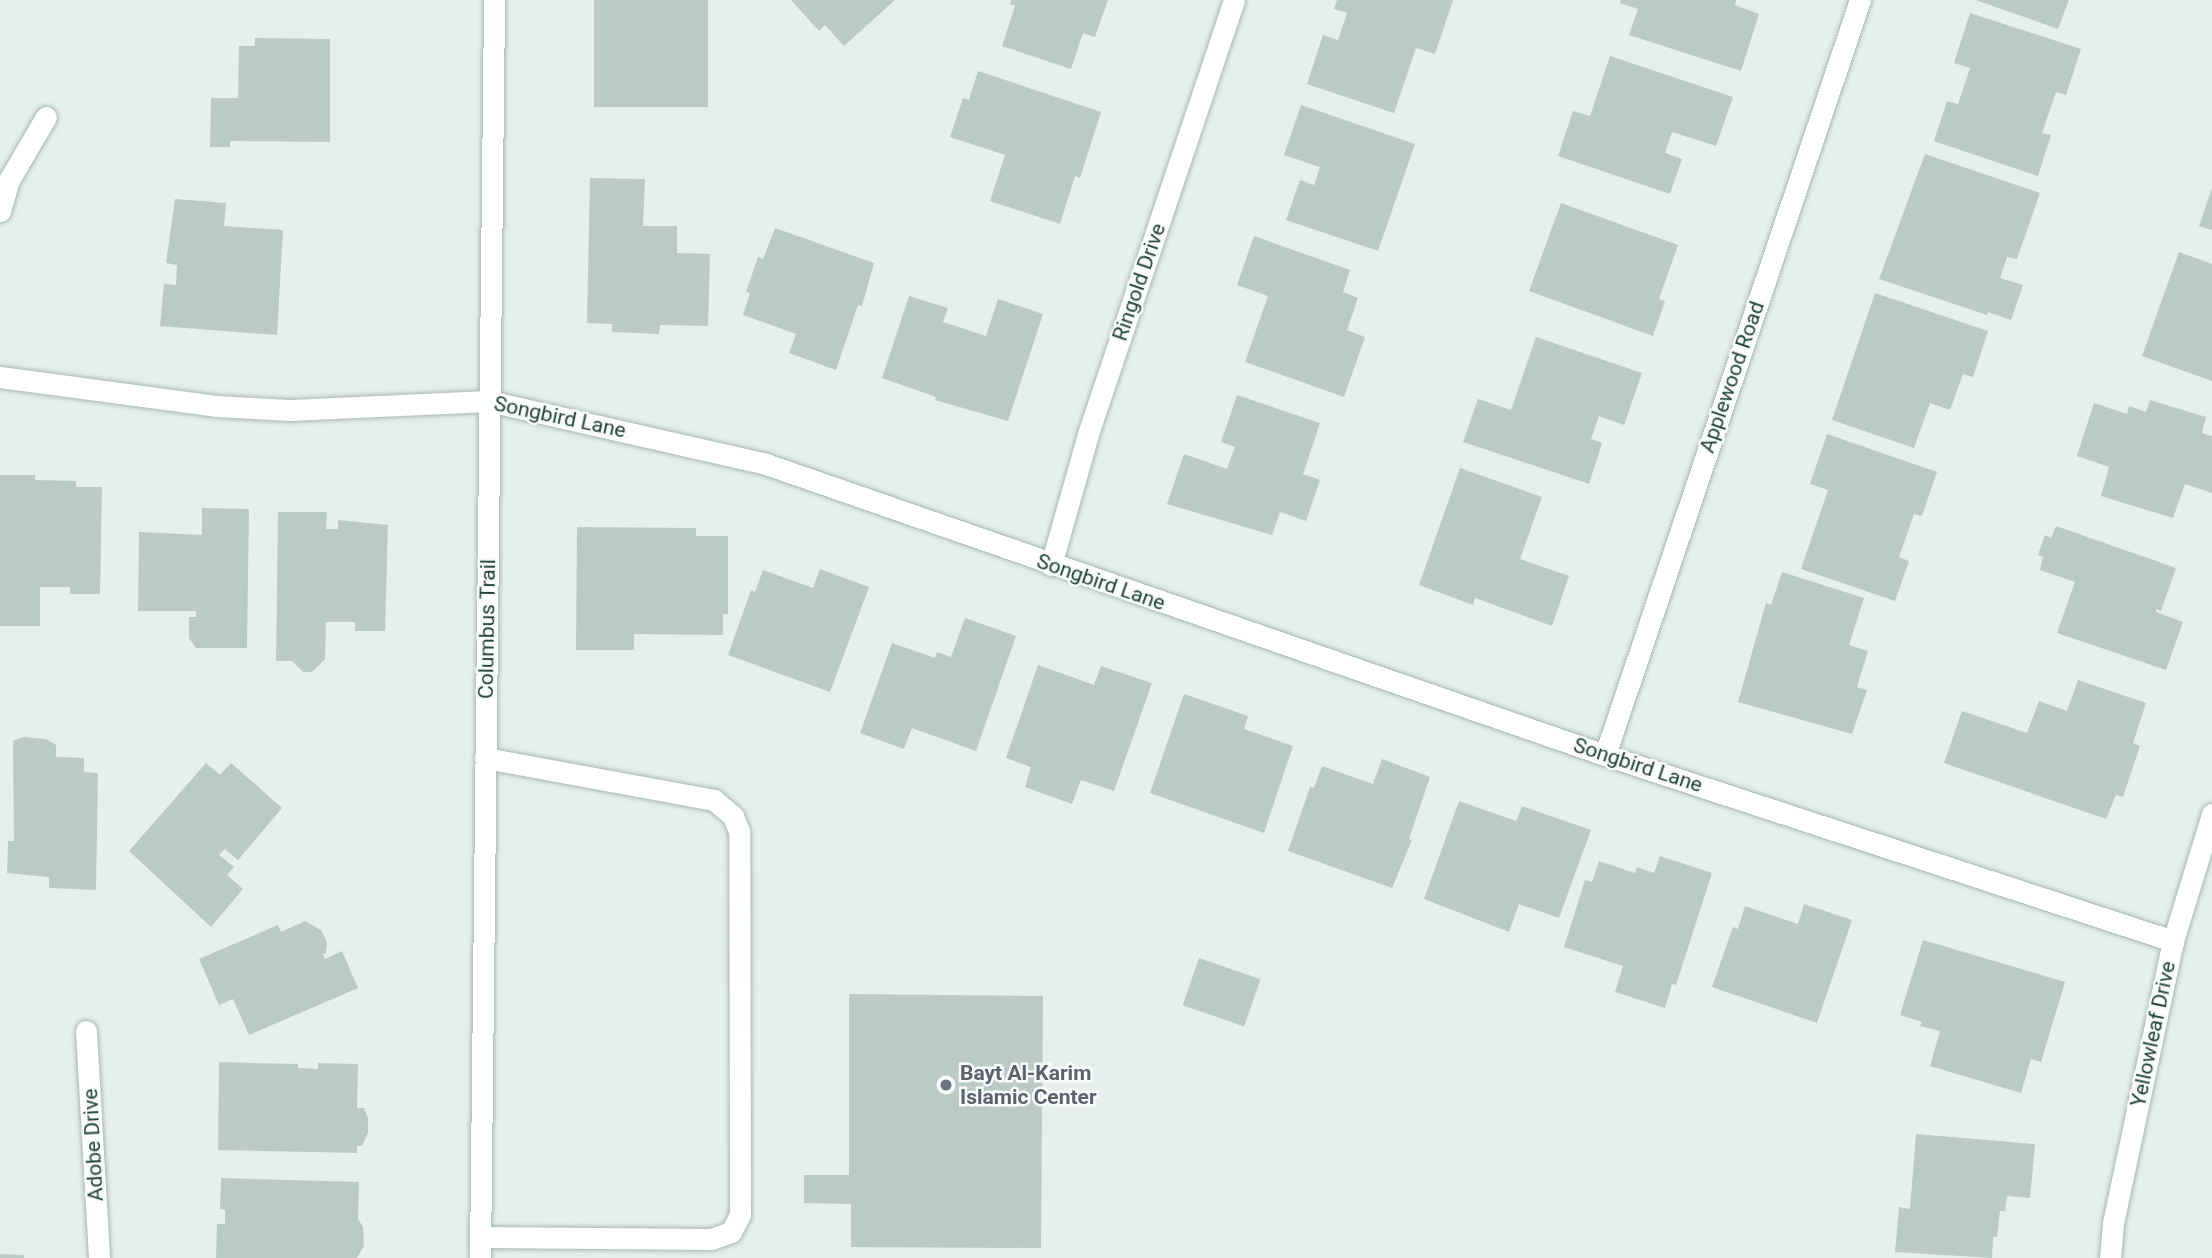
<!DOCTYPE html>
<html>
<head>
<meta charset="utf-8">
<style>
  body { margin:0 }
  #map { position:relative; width:2212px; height:1258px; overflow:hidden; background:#e6efeb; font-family:Roboto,sans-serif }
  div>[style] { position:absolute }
  .building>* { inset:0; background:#bbcac4; transform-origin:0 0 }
  .roads { filter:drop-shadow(0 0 2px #a8b8b2) drop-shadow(0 0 2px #a8b8b2) }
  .minor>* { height:21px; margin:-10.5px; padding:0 10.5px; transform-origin:10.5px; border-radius:10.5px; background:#fff }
  .dots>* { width:19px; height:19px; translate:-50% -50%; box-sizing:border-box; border:4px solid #f7fbf9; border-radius:50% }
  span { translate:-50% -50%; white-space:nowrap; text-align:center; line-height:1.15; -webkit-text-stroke:5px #f7fbf9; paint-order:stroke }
  .street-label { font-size:21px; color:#24423a }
  .worship-label { font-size:21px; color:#5b616d; font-weight:700 }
  .left { translate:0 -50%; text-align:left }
</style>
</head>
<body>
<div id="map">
  <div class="building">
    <div style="left:594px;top:0;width:114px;height:107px"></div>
    <div style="clip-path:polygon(791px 0,895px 0,844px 46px,825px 25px,819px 31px)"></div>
    <div style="clip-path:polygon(1011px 0,1108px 0,1095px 37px,1083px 33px,1071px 69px,1002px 46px,1015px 6px,1010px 4px)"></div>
    <div style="clip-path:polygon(1337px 0,1453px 0,1435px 54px,1416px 48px,1394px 113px,1307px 84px,1323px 35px,1338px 40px,1347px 13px,1334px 9px)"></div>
    <div style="clip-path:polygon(1621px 0,1736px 0,1735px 5px,1759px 14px,1741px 71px,1629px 35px,1638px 9px,1620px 3px)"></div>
    <div style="clip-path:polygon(1976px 0,2069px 0,2058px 29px)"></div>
    <div style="clip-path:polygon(1970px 13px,2081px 49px,2066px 95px,2056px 92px,2042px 133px,2051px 135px,2038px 176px,1934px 141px,1947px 101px,1958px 104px,1970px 68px,1954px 63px)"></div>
    <div style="clip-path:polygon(255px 38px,330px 39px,330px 142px,230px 141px,230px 147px,210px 147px,211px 98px,238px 98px,239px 46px,255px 46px)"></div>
    <div style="clip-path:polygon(1610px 56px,1733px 97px,1716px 146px,1672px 132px,1665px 153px,1682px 159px,1670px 194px,1558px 156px,1573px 111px,1590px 116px)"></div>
    <div style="clip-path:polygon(978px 71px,1101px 112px,1080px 178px,1075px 176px,1060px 224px,990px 201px,1005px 155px,950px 137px,963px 98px,969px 100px)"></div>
    <div style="clip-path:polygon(1301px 105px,1415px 144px,1378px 251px,1286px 220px,1300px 180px,1314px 185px,1320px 167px,1284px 155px)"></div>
    <div style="clip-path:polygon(1925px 154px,2040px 193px,2017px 259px,2007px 257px,2000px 278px,2023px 285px,2011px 320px,1988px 312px,1987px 315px,1879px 279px)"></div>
    <div style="clip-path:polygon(590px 178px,645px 179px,643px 226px,677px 226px,677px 253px,710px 254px,708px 326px,660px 325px,659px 334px,612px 332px,612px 324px,587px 323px)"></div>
    <div style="clip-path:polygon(2212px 188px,2212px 230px,2199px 226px)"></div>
    <div style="clip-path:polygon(175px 199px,226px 203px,224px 226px,283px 230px,277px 335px,160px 326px,164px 284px,176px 285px,177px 265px,166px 263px)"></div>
    <div style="clip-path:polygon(1561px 203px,1678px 245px,1659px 299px,1665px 301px,1653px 336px,1529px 291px)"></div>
    <div style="clip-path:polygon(775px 228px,874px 263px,862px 306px,858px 305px,836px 370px,789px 353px,796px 334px,743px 315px,750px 293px,746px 292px,758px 257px,763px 259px)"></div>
    <div style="clip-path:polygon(1254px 236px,1350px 270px,1343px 292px,1358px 298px,1347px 330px,1365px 337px,1344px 397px,1245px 362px,1268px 296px,1237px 285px)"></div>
    <div style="clip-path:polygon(2179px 252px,2212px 264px,2212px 381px,2142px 356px)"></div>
    <div style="clip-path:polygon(1875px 293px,1988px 331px,1973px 377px,1963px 374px,1950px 410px,1930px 403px,1914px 448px,1832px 420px)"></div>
    <div style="clip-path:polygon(909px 296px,948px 308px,943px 322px,986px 336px,998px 299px,1043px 314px,1008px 421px,935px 400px,936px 397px,882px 378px)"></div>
    <div style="clip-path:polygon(1536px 337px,1642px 373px,1624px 425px,1599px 416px,1591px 439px,1602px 443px,1589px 484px,1463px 442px,1478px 399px,1511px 410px)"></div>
    <div style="clip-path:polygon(1237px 395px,1320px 423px,1303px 474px,1320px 480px,1306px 521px,1280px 512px,1272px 535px,1167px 504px,1184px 454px,1227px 469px,1235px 447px,1221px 442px)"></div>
    <div style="clip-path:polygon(2150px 400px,2206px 417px,2202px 433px,2212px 436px,2212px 493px,2185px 484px,2173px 518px,2101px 496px,2109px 467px,2077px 456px,2094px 403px,2127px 414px,2129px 406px,2146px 412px)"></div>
    <div style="clip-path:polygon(1827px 434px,1937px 472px,1922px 516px,1914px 514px,1899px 557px,1909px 561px,1895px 601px,1801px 569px,1828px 490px,1810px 484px)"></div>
    <div style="clip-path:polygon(1460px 468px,1542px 497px,1520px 559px,1569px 576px,1552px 626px,1475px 598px,1473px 605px,1419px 585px)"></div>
    <div style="clip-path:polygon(0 475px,35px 475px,35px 480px,76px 481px,76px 487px,102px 487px,100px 594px,70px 594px,70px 587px,40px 587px,40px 626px,0 626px)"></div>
    <div style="clip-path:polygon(202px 508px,249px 509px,247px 648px,196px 648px,189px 638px,189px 617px,196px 617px,196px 611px,138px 611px,139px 532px,202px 535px)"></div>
    <div style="clip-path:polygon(278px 512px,327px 512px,326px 529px,338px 529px,338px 520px,388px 525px,385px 631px,355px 631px,355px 622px,326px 622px,325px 659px,312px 672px,303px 672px,292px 661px,276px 661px)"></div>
    <div style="clip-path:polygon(2056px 526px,2176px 568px,2161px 611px,2156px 609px,2156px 612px,2183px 622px,2166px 670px,2057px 633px,2075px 582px,2040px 570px,2043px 557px,2038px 555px,2045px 535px,2051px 538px)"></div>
    <div style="clip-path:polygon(577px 527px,696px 528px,696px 536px,728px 536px,728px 614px,723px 614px,723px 635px,634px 634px,634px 650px,576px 650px)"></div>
    <div style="clip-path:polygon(820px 569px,869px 587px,830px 692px,728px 655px,751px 590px,755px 592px,763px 570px,813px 588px)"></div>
    <div style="clip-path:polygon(1782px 572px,1864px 598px,1849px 645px,1868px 651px,1857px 687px,1867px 690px,1852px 734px,1738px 702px,1766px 603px,1771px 605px)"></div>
    <div style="clip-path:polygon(965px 618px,1016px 636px,976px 751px,912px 728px,904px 749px,860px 733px,892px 643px,935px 658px,937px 652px,951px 657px)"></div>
    <div style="clip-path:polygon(1038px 665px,1094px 685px,1101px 666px,1152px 683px,1114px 791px,1081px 780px,1072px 804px,1025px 787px,1031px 767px,1006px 758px)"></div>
    <div style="clip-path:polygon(2078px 680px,2146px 703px,2133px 743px,2140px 746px,2123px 797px,2116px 795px,2106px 819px,1944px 763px,1962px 711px,2027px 733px,2039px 701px,2067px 711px)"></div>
    <div style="clip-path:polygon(1184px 694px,1248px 716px,1244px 729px,1293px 746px,1264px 833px,1150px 793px)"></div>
    <div style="clip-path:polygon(23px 737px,46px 739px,56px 745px,56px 757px,84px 758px,84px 772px,98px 773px,96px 890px,49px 888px,49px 877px,7px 873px,8px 841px,14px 841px,13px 741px)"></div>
    <div style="clip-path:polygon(1382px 759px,1430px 777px,1409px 839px,1412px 840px,1392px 888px,1288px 851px,1310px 787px,1314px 788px,1322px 766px,1373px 784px)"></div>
    <div style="clip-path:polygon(206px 763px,220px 775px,231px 763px,282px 808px,238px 860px,225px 849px,219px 855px,234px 867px,227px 875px,243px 889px,211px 927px,129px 851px)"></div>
    <div style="clip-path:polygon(1459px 801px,1516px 821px,1522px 806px,1591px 830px,1559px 918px,1519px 904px,1509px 932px,1424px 899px)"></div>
    <div style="clip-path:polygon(1660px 856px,1712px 873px,1676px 985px,1672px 984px,1665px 1008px,1615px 992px,1623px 966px,1564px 947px,1585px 880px,1592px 882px,1599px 861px,1635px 873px,1637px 867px,1654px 873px)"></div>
    <div style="clip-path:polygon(1804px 904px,1852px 920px,1817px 1023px,1712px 987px,1733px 927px,1738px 929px,1745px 906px,1798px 924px)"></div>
    <div style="clip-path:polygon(305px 921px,321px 930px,327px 942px,326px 953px,323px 954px,325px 959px,342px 951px,358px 988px,249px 1035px,233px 999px,219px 1005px,199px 959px,278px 925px,281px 932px)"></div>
    <div style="clip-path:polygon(1923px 940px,2065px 982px,2041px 1062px,2031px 1059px,2021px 1093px,1930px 1066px,1940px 1031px,1920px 1026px,1922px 1022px,1900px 1015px)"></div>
    <div style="left:1199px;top:958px;width:65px;height:50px;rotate:19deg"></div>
    <div style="clip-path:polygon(849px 994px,1043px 996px,1041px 1248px,851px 1247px,851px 1204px,804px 1203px,804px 1175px,849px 1175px)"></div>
    <div style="clip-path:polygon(219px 1062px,298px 1064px,298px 1068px,318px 1069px,318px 1063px,358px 1064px,357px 1108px,364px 1108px,368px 1118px,368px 1133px,362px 1146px,357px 1146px,357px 1153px,218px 1150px)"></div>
    <div style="clip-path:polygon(1916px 1134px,2035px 1144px,2030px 1198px,2007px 1196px,2005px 1211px,2000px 1211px,1997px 1237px,1993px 1237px,1992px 1258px,1895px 1252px,1899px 1207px,1910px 1209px)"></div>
    <div style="clip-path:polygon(221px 1178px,359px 1182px,358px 1219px,363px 1227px,364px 1246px,357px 1258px,216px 1258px,217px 1224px,225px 1224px,225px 1210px,220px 1209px)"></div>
    <div style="clip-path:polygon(0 1254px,24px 1255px,24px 1258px,0 1258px)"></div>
  </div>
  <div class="roads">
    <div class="minor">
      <div style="left:0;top:211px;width:32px;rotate:-74deg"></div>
      <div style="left:9px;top:180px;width:73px;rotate:-59.6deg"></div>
      <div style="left:0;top:377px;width:218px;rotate:7.6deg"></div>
      <div style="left:216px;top:406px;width:74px;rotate:3.1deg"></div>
      <div style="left:290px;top:410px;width:199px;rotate:-2.6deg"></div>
      <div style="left:489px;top:401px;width:281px;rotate:12.8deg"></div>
      <div style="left:763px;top:463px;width:891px;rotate:19.13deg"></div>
      <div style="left:1605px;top:755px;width:598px;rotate:18.13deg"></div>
      <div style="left:1051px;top:565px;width:136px;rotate:-74.2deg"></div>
      <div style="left:1088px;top:434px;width:458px;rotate:-71.4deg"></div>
      <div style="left:1605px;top:755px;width:797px;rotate:-71.34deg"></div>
      <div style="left:86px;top:1031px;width:227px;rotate:86.7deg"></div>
      <div style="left:481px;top:1237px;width:230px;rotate:0.5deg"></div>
      <div style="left:711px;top:1239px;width:21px;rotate:-19deg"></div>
      <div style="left:731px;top:1232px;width:20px;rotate:-63deg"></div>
      <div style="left:740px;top:1214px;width:383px;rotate:-90.1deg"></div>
      <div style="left:739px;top:831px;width:16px;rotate:-112deg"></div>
      <div style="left:733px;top:816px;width:25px;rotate:-140deg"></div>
      <div style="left:714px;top:800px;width:233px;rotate:-169.6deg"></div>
      <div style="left:480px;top:1258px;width:1258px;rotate:-89.36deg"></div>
      <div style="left:2110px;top:1258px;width:35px;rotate:-85deg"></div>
      <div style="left:2113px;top:1223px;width:288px;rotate:-78deg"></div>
      <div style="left:2173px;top:941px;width:133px;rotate:-72.9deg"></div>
    </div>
  </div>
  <div class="dots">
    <div style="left:946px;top:1085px;background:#6b7280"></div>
  </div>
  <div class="street-label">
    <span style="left:1139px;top:282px;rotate:-71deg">Ringold Drive</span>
    <span style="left:1732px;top:377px;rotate:-71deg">Applewood Road</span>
    <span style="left:560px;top:417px;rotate:12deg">Songbird Lane</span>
    <span style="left:1101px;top:582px;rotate:19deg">Songbird Lane</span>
    <span style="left:487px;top:629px;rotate:-89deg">Columbus Trail</span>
    <span style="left:1638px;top:765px;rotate:18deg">Songbird Lane</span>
    <span style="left:2153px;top:1034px;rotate:-78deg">Yellowleaf Drive</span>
    <span style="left:93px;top:1145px;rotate:-93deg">Adobe Drive</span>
  </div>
  <div class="worship-label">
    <span class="left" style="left:960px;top:1085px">Bayt Al-Karim<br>Islamic Center</span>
  </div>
</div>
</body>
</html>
